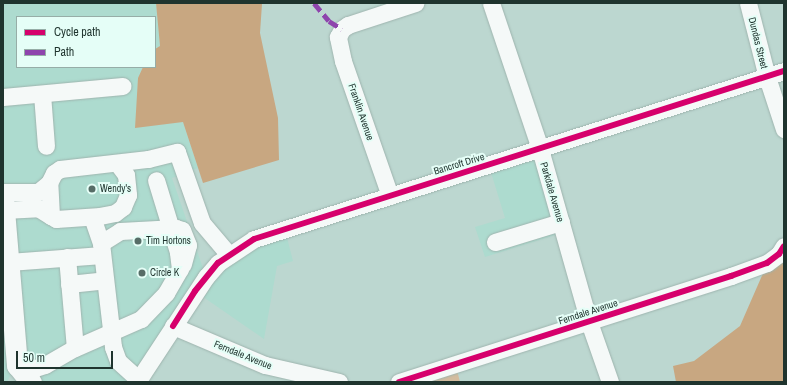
<!DOCTYPE html>
<html>
<head>
<meta charset="utf-8">
<style>
  body { margin:0 }
  #map { position:relative; width:787px; height:385px; overflow:hidden; background:#bcd7d0; font-family:"Archivo Narrow",sans-serif }
  div>[style] { position:absolute }
  .built>* { inset:0; background:#addbcf }
  .green>* { inset:0; background:#d3bc9f }
  .forest>* { inset:0; background:#c8a781 }
  .roads { filter:drop-shadow(0 0 1px #9eb4ae) drop-shadow(0 0 1px #9eb4ae) }
  .minor>* { height:17px; margin:-8.5px; padding:0 8.5px; transform-origin:8.5px; border-radius:8.5px; background:#f5f9f8 }
  .major>* { height:21px; margin:-10.5px; padding:0 10.5px; transform-origin:10.5px; border-radius:10.5px; background:#f5f9f8 }
  .quiet>* { height:5px; margin-top:-2.5px; transform-origin:0; background:repeating-linear-gradient(90deg,#8e44ad 0 10px,transparent 0 15px) }
  .cycleway>* { height:6px; margin:-3px; padding:0 3px; transform-origin:3px; border-radius:3px; background:#d6006c }
  .dots>* { width:11px; height:11px; translate:-50% -50%; box-sizing:border-box; border:2px solid #e5fef7; border-radius:50% }
  span { translate:-50% -50%; white-space:nowrap; text-align:center; line-height:1.15; -webkit-text-stroke:4px #e5fef7; paint-order:stroke }
  .street-label { font-size:10px; color:#1f342e }
  .poi-label { font-size:10px; color:#1f342e }
  .left { translate:0 -50%; text-align:left }
  .frame { position:absolute; inset:0; border:4px solid #1f342e; pointer-events:none }
  .legend { position:absolute; left:16px; top:16px; width:140px; height:52px; box-sizing:border-box; background:#e5fef7; border:1px solid #96ada7; margin:0; padding:5px 7px; list-style:none; font-size:12px; color:#1f342e }
  .legend li { display:flex; align-items:center; gap:8px; height:20px }
  .legend b { width:20px; border:1px solid #96ada7 }
  .scale { position:absolute; left:16px; top:351px; width:97px; height:18px; box-sizing:border-box; border:2px solid #1f342e; border-top:0; padding-left:5px; font-size:12px; line-height:14px; white-space:nowrap; color:#1f342e; -webkit-text-stroke:3px #e5fef7; paint-order:stroke }
</style>
</head>
<body>
<div id="map">
  <div class="built">
    <div style="clip-path:polygon(3px 3px,156px 3px,160px 46px,155px 49px,155px 17px,17px 17px,17px 67px,143px 67px,138px 78px,136px 127px,183px 122px,198px 168px,172px 178px,206px 277px,285px 230px,293px 261px,277px 266px,264px 339px,196px 292px,138px 382px,33px 382px,16px 364px,7px 382px,3px 382px)"></div>
    <div style="clip-path:polygon(538px 151px,562px 233px,485px 257px,475px 227px,505px 218px,489px 166px)"></div>
  </div>
  <div class="green">
    <div style="clip-path:polygon(456px 366px,460px 382px,404px 382px)"></div>
  </div>
  <div class="forest">
    <div style="clip-path:polygon(156px 3px,265px 3px,262px 4px,260px 33px,278px 118px,279px 160px,203px 183px,183px 122px,135px 128px,138px 78px,143px 67px,155px 67px,155px 49px,160px 46px)"></div>
    <div style="clip-path:polygon(784px 247px,784px 382px,676px 382px,673px 366px,694px 361px,740px 326px,767px 264px)"></div>
  </div>
  <div class="roads">
    <div class="minor">
      <div style="left:491px;top:3px;width:154px;rotate:71.4deg"></div>
      <div style="left:540px;top:149px;width:180px;rotate:74.2deg"></div>
      <div style="left:589px;top:322px;width:64px;rotate:70.7deg"></div>
      <div style="left:748px;top:3px;width:76px;rotate:75.6deg"></div>
      <div style="left:767px;top:77px;width:55px;rotate:71.9deg"></div>
      <div style="left:42px;top:94px;width:52px;rotate:85.6deg"></div>
      <div style="left:3px;top:97px;width:120px;rotate:-5.3deg"></div>
      <div style="left:117px;top:163px;width:15px;rotate:53deg"></div>
      <div style="left:126px;top:175px;width:20px;rotate:84deg"></div>
      <div style="left:128px;top:195px;width:13px;rotate:113deg"></div>
      <div style="left:123px;top:207px;width:10px;rotate:143deg"></div>
      <div style="left:115px;top:213px;width:15px;rotate:169deg"></div>
      <div style="left:100px;top:216px;width:44px;rotate:176.1deg"></div>
      <div style="left:56px;top:219px;width:6px;rotate:-149deg"></div>
      <div style="left:51px;top:216px;width:33px;rotate:-93deg"></div>
      <div style="left:49px;top:183px;width:11px;rotate:-63deg"></div>
      <div style="left:54px;top:173px;width:7px;rotate:-34deg"></div>
      <div style="left:60px;top:169px;width:89px;rotate:-6.5deg"></div>
      <div style="left:148px;top:159px;width:30px;rotate:-14deg"></div>
      <div style="left:177px;top:152px;width:75px;rotate:70.6deg"></div>
      <div style="left:202px;top:223px;width:42px;rotate:49.8deg"></div>
      <div style="left:3px;top:192px;width:35px"></div>
      <div style="left:38px;top:192px;width:14px;rotate:-39deg"></div>
      <div style="left:390px;top:196px;width:143px;rotate:-109.2deg"></div>
      <div style="left:343px;top:61px;width:25px;rotate:-102deg"></div>
      <div style="left:338px;top:37px;width:9px;rotate:-63deg"></div>
      <div style="left:342px;top:29px;width:7px;rotate:-34deg"></div>
      <div style="left:348px;top:25px;width:71px;rotate:-18.2deg"></div>
      <div style="left:4px;top:210px;width:34px;rotate:-3deg"></div>
      <div style="left:38px;top:208px;width:15px;rotate:32deg"></div>
      <div style="left:92px;top:217px;width:28px;rotate:71deg"></div>
      <div style="left:101px;top:243px;width:105px;rotate:83.4deg"></div>
      <div style="left:113px;top:347px;width:15px;rotate:70deg"></div>
      <div style="left:118px;top:361px;width:27px;rotate:42deg"></div>
      <div style="left:495px;top:242px;width:69px;rotate:-16.9deg"></div>
      <div style="left:101px;top:243px;width:22px;rotate:-32deg"></div>
      <div style="left:120px;top:231px;width:56px;rotate:-3.1deg"></div>
      <div style="left:176px;top:228px;width:6px;rotate:18deg"></div>
      <div style="left:182px;top:230px;width:16px;rotate:68deg"></div>
      <div style="left:188px;top:245px;width:20px;rotate:105deg"></div>
      <div style="left:67px;top:257px;width:91px;rotate:85deg"></div>
      <div style="left:9px;top:262px;width:93px;rotate:-4.3deg"></div>
      <div style="left:69px;top:284px;width:36px;rotate:-6deg"></div>
      <div style="left:173px;top:326px;width:100px;rotate:23deg"></div>
      <div style="left:265px;top:365px;width:76px;rotate:12.9deg"></div>
      <div style="left:23px;top:372px;width:23px;rotate:-18deg"></div>
      <div style="left:45px;top:365px;width:34px;rotate:-30deg"></div>
      <div style="left:75px;top:348px;width:72px;rotate:-23.7deg"></div>
      <div style="left:141px;top:319px;width:36px;rotate:-46deg"></div>
      <div style="left:166px;top:293px;width:28px;rotate:-60deg"></div>
      <div style="left:180px;top:269px;width:17px;rotate:-97deg"></div>
      <div style="left:178px;top:252px;width:75px;rotate:-107deg"></div>
      <div style="left:137px;top:382px;width:126px;rotate:-56.7deg"></div>
      <div style="left:206px;top:277px;width:18px;rotate:-49deg"></div>
      <div style="left:218px;top:263px;width:43px;rotate:-33.7deg"></div>
      <div style="left:254px;top:239px;width:556px;rotate:-17.59deg"></div>
      <div style="left:399px;top:382px;width:349px;rotate:-17.7deg"></div>
      <div style="left:731px;top:276px;width:38px;rotate:-20deg"></div>
      <div style="left:767px;top:263px;width:15px;rotate:-37deg"></div>
      <div style="left:779px;top:254px;width:9px;rotate:-58deg"></div>
    </div>
    <div class="major">
      <div style="left:3px;top:198px;width:168px;rotate:85.2deg"></div>
      <div style="left:17px;top:365px;width:22px;rotate:51deg"></div>
    </div>
  </div>
  <div class="quiet">
    <div style="left:314px;top:3px;width:23px;rotate:50deg"></div>
    <div style="left:329px;top:21px;width:15px;rotate:32deg"></div>
  </div>
  <div class="cycleway">
    <div style="left:173px;top:326px;width:41px;rotate:-57.8deg"></div>
    <div style="left:195px;top:291px;width:36px;rotate:-51deg"></div>
    <div style="left:218px;top:263px;width:43px;rotate:-33.7deg"></div>
    <div style="left:254px;top:239px;width:556px;rotate:-17.59deg"></div>
    <div style="left:399px;top:382px;width:349px;rotate:-17.7deg"></div>
    <div style="left:731px;top:276px;width:38px;rotate:-20deg"></div>
    <div style="left:767px;top:263px;width:15px;rotate:-37deg"></div>
    <div style="left:779px;top:254px;width:9px;rotate:-58deg"></div>
  </div>
  <div class="dots">
    <div style="left:92px;top:189px;background:#566d67"></div>
    <div style="left:138px;top:241px;background:#566d67"></div>
    <div style="left:142px;top:273px;background:#566d67"></div>
  </div>
  <div class="street-label">
    <span style="left:758px;top:43px;rotate:76deg">Dundas Street</span>
    <span style="left:361px;top:112px;rotate:71deg">Franklin Avenue</span>
    <span style="left:459px;top:164px;rotate:-17deg">Bancroft Drive</span>
    <span style="left:552px;top:192px;rotate:74deg">Parkdale Avenue</span>
    <span style="left:588px;top:312px;rotate:-18deg">Ferndale Avenue</span>
    <span style="left:243px;top:355px;rotate:22deg">Ferndale Avenue</span>
  </div>
  <div class="poi-label">
    <span class="left" style="left:100px;top:189px">Wendy's</span>
    <span class="left" style="left:146px;top:241px">Tim Hortons</span>
    <span class="left" style="left:150px;top:273px">Circle K</span>
  </div>
  <div class="frame"></div>
  <ul class="legend">
  <li><b style="height:5px;background:#d6006c"></b>Cycle path</li>
  <li><b style="height:5px;background:#8e44ad"></b>Path</li>
  </ul>
  <div class="scale">50 m</div>
</div>
</body>
</html>
